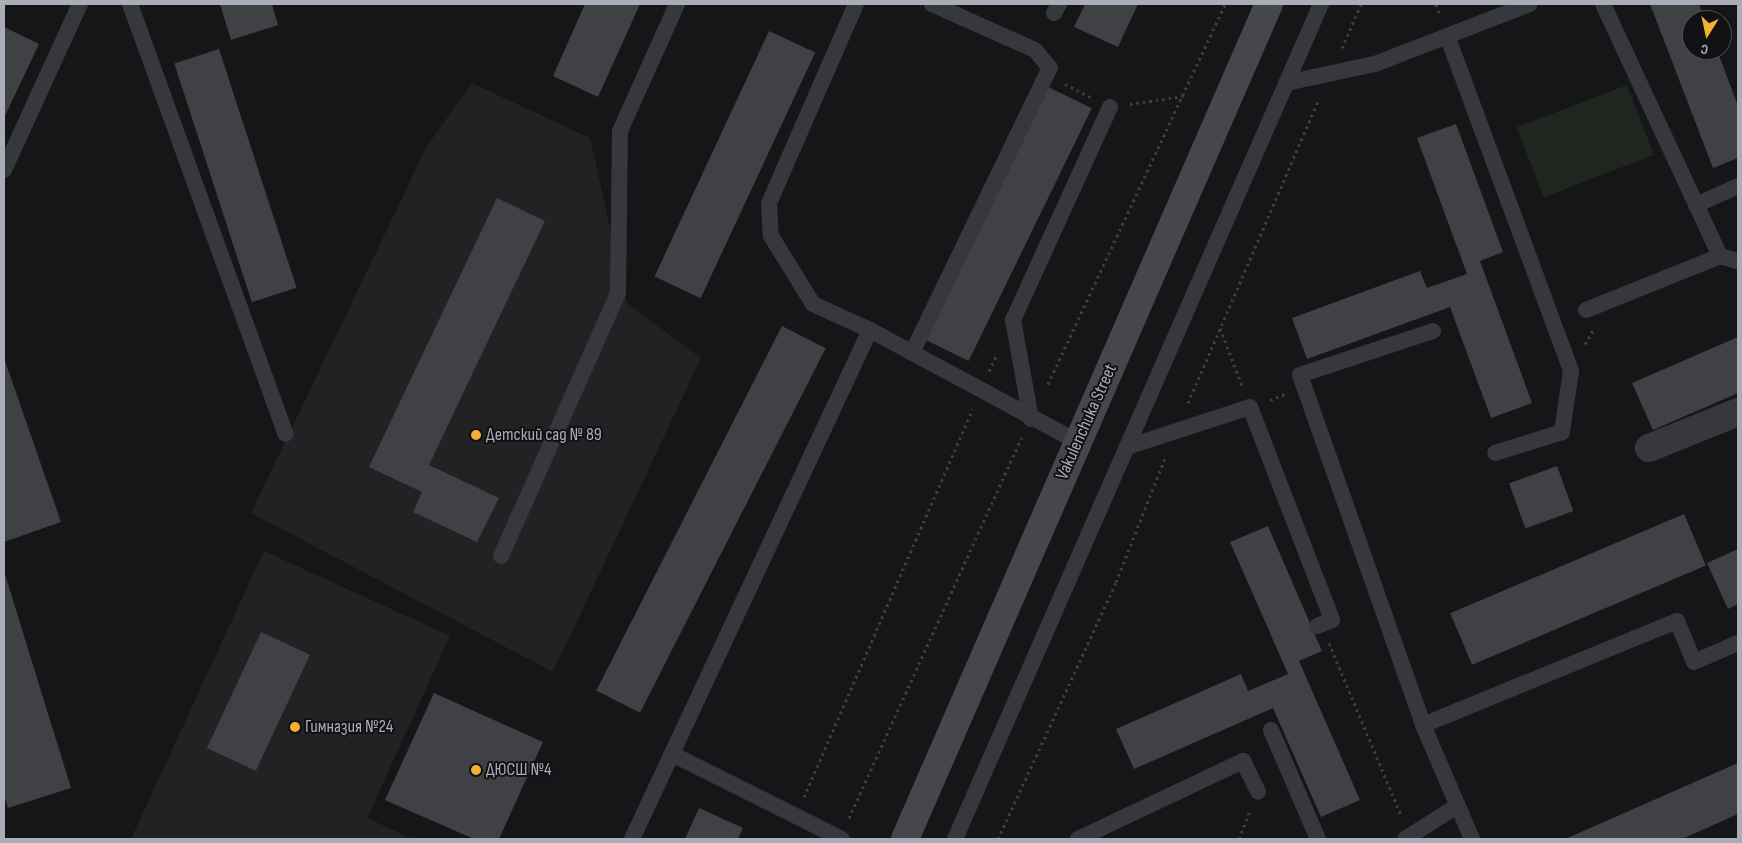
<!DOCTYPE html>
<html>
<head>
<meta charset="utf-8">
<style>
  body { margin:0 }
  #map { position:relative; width:1742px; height:843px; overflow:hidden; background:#161618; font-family:"Sofia Sans Condensed",sans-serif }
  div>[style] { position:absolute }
  .built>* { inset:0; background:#222225 }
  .green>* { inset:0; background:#1e261f; transform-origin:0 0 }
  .building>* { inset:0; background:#404145; transform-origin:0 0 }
  .path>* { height:3px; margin-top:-1.5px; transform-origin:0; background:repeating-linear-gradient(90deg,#3d3f44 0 2.5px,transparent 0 6.5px) }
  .service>* { height:16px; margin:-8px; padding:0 8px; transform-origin:8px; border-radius:8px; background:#37383d }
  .minor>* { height:28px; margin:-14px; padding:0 14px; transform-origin:14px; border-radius:14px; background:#37383d }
  .secondary>* { height:28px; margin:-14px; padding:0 14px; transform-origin:14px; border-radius:14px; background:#45474d }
  .dots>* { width:14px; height:14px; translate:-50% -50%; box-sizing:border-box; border:2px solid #111113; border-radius:50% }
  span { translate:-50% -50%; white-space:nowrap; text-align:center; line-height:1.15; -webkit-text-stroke:4px #111113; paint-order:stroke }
  .street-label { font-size:18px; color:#a8adb8 }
  .poi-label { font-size:18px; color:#a8adb8 }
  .left { translate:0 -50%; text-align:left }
  .frame { position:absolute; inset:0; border:5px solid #a8adb8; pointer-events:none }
  .north { position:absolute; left:1682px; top:10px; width:50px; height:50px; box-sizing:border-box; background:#111113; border:1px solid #4d4f55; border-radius:50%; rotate:190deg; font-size:14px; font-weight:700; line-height:20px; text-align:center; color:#a8adb8 }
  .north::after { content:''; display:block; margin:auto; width:18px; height:22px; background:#f2b134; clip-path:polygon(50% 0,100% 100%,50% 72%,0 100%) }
</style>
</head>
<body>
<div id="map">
  <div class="built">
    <div style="clip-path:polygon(472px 83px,590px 138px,627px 303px,701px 358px,553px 672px,251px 513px,427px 146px)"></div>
    <div style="clip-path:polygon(264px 551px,450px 636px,367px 818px,413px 839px,131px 839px)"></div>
  </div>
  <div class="green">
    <div style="left:1627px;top:85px;width:75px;height:118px;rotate:69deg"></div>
  </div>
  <div class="building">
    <div style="clip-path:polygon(220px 4px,272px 4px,278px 25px,231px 40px)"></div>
    <div style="clip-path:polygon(585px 4px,640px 4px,598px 97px,553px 76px)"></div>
    <div style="clip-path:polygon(1085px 4px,1138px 4px,1118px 47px,1074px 27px)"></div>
    <div style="clip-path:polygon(1650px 4px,1699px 4px,1705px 20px,1692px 20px,1692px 50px,1717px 50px,1738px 106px,1738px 158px,1713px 168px)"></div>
    <div style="clip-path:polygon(4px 27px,39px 44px,4px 118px)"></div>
    <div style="left:769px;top:31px;width:51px;height:271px;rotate:25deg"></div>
    <div style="left:219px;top:49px;width:251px;height:47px;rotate:72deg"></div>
    <div style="left:1046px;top:86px;width:51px;height:281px;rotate:26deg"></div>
    <div style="clip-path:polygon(1456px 124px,1503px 252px,1480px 261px,1532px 403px,1491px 418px,1450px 307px,1307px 359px,1292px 318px,1420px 271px,1427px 288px,1467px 274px,1417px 138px)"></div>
    <div style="clip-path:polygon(497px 198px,545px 221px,429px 465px,499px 498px,477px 542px,413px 512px,422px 492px,369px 467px)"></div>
    <div style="left:782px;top:326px;width:49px;height:409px;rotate:27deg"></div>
    <div style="clip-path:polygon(1738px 337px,1738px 393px,1653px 430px,1632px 383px)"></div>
    <div style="clip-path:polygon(4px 358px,61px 522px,4px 542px)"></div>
    <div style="left:1557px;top:466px;width:48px;height:51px;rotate:70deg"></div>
    <div style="left:1684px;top:514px;width:56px;height:254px;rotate:67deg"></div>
    <div style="clip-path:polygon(1268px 526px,1322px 651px,1299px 661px,1360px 800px,1321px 817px,1273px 708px,1134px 769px,1116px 729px,1241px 674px,1248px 691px,1288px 674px,1230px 542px)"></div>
    <div style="clip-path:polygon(1738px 549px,1738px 604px,1728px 609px,1707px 563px)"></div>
    <div style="clip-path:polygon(4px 571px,71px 788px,8px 808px,4px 795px)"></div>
    <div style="left:261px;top:632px;width:54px;height:128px;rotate:25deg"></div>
    <div style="clip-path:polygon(434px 693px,543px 742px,499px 839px,474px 839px,385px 800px)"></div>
    <div style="clip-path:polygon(1738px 763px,1738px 814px,1682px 839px,1565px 839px)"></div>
    <div style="clip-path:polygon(699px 808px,743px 828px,738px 839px,685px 839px)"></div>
  </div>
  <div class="path">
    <div style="left:1436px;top:4px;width:13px;rotate:72deg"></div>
    <div style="left:1342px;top:48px;width:48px;rotate:-66.6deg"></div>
    <div style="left:1065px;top:84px;width:29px;rotate:27deg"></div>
    <div style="left:1130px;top:104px;width:54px;rotate:-8.6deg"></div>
    <div style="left:1220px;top:328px;width:64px;rotate:69deg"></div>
    <div style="left:1585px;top:344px;width:16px;rotate:-60deg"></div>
    <div style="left:989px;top:371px;width:17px;rotate:-65deg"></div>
    <div style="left:1048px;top:384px;width:419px;rotate:-65deg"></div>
    <div style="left:1270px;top:400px;width:16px;rotate:-22deg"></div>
    <div style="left:1188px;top:403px;width:331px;rotate:-66.7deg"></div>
    <div style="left:1329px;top:643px;width:186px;rotate:67.3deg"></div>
    <div style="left:804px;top:797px;width:423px;rotate:-66.5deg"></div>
    <div style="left:849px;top:818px;width:418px;rotate:-65.6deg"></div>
    <div style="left:998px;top:839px;width:283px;rotate:-65.3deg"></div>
    <div style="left:1116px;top:582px;width:133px;rotate:-68.4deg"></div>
    <div style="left:1239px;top:839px;width:30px;rotate:-69deg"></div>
  </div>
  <div class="service">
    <div style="left:130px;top:4px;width:457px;rotate:70.1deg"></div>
    <div style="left:856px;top:4px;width:217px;rotate:113.6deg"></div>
    <div style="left:769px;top:203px;width:33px;rotate:87deg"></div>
    <div style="left:771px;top:236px;width:80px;rotate:58.3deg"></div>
    <div style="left:813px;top:304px;width:63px;rotate:24.5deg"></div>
    <div style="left:1603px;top:4px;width:278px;rotate:65.1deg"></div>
    <div style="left:1054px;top:13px;width:10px;rotate:-61deg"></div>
    <div style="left:1448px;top:38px;width:355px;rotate:69.7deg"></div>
    <div style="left:1571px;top:371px;width:62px;rotate:98.4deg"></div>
    <div style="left:1562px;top:432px;width:70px;rotate:162.6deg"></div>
    <div style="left:1286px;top:83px;width:91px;rotate:-12.1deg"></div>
    <div style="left:1375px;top:64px;width:166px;rotate:-21.2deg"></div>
    <div style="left:4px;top:170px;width:183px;rotate:-65.4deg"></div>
    <div style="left:1696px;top:205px;width:46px;rotate:-24.3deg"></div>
    <div style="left:1586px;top:310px;width:144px;rotate:-21.9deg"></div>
    <div style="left:1720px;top:256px;width:19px;rotate:16deg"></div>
    <div style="left:1433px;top:331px;width:140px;rotate:161.7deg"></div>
    <div style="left:1300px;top:375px;width:371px;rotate:70.6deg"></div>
    <div style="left:1423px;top:725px;width:124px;rotate:66.7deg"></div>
    <div style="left:912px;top:353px;width:317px;rotate:-64.2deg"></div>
    <div style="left:1050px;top:68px;width:23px;rotate:-130deg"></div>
    <div style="left:1035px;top:50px;width:113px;rotate:-155.9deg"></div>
    <div style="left:1031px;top:419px;width:101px;rotate:-100.3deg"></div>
    <div style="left:1013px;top:320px;width:234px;rotate:-65.5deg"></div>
    <div style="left:1127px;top:447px;width:129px;rotate:-18deg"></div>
    <div style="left:1250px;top:407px;width:228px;rotate:68.9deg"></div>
    <div style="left:1332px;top:620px;width:16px;rotate:158deg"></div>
    <div style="left:501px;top:556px;width:288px;rotate:-66deg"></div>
    <div style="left:618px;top:293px;width:162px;rotate:-89.3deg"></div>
    <div style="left:620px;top:131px;width:139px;rotate:-65.8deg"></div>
    <div style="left:1423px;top:725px;width:274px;rotate:-22.3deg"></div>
    <div style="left:1677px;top:621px;width:44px;rotate:67.5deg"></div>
    <div style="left:1694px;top:662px;width:48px;rotate:-23.4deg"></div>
    <div style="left:1271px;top:730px;width:119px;rotate:66.7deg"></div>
    <div style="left:672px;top:754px;width:190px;rotate:26.6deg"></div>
    <div style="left:632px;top:839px;width:562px;rotate:-64.94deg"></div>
    <div style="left:870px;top:330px;width:236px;rotate:28.3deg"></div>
    <div style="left:955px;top:839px;width:912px;rotate:-66.33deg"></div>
    <div style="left:1078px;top:839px;width:183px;rotate:-25.3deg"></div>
    <div style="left:1243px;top:761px;width:34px;rotate:64deg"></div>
    <div style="left:1405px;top:839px;width:62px;rotate:-32.4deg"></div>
  </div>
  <div class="minor">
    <div style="left:1649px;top:448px;width:96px;rotate:-22deg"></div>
  </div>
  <div class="secondary">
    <div style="left:905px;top:839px;width:911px;rotate:-66.45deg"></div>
  </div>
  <div class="dots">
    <div style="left:476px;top:435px;background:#f2b134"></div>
    <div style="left:295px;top:727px;background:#f2b134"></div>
    <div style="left:476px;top:770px;background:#f2b134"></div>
  </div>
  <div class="street-label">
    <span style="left:1087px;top:422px;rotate:-66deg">Vakulenchuka Street</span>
  </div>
  <div class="poi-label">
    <span class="left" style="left:486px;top:435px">Детский сад № 89</span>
    <span class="left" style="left:305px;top:727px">Гимназия №24</span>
    <span class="left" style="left:486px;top:770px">ДЮСШ №4</span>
  </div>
  <div class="frame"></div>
  <div class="north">С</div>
</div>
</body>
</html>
